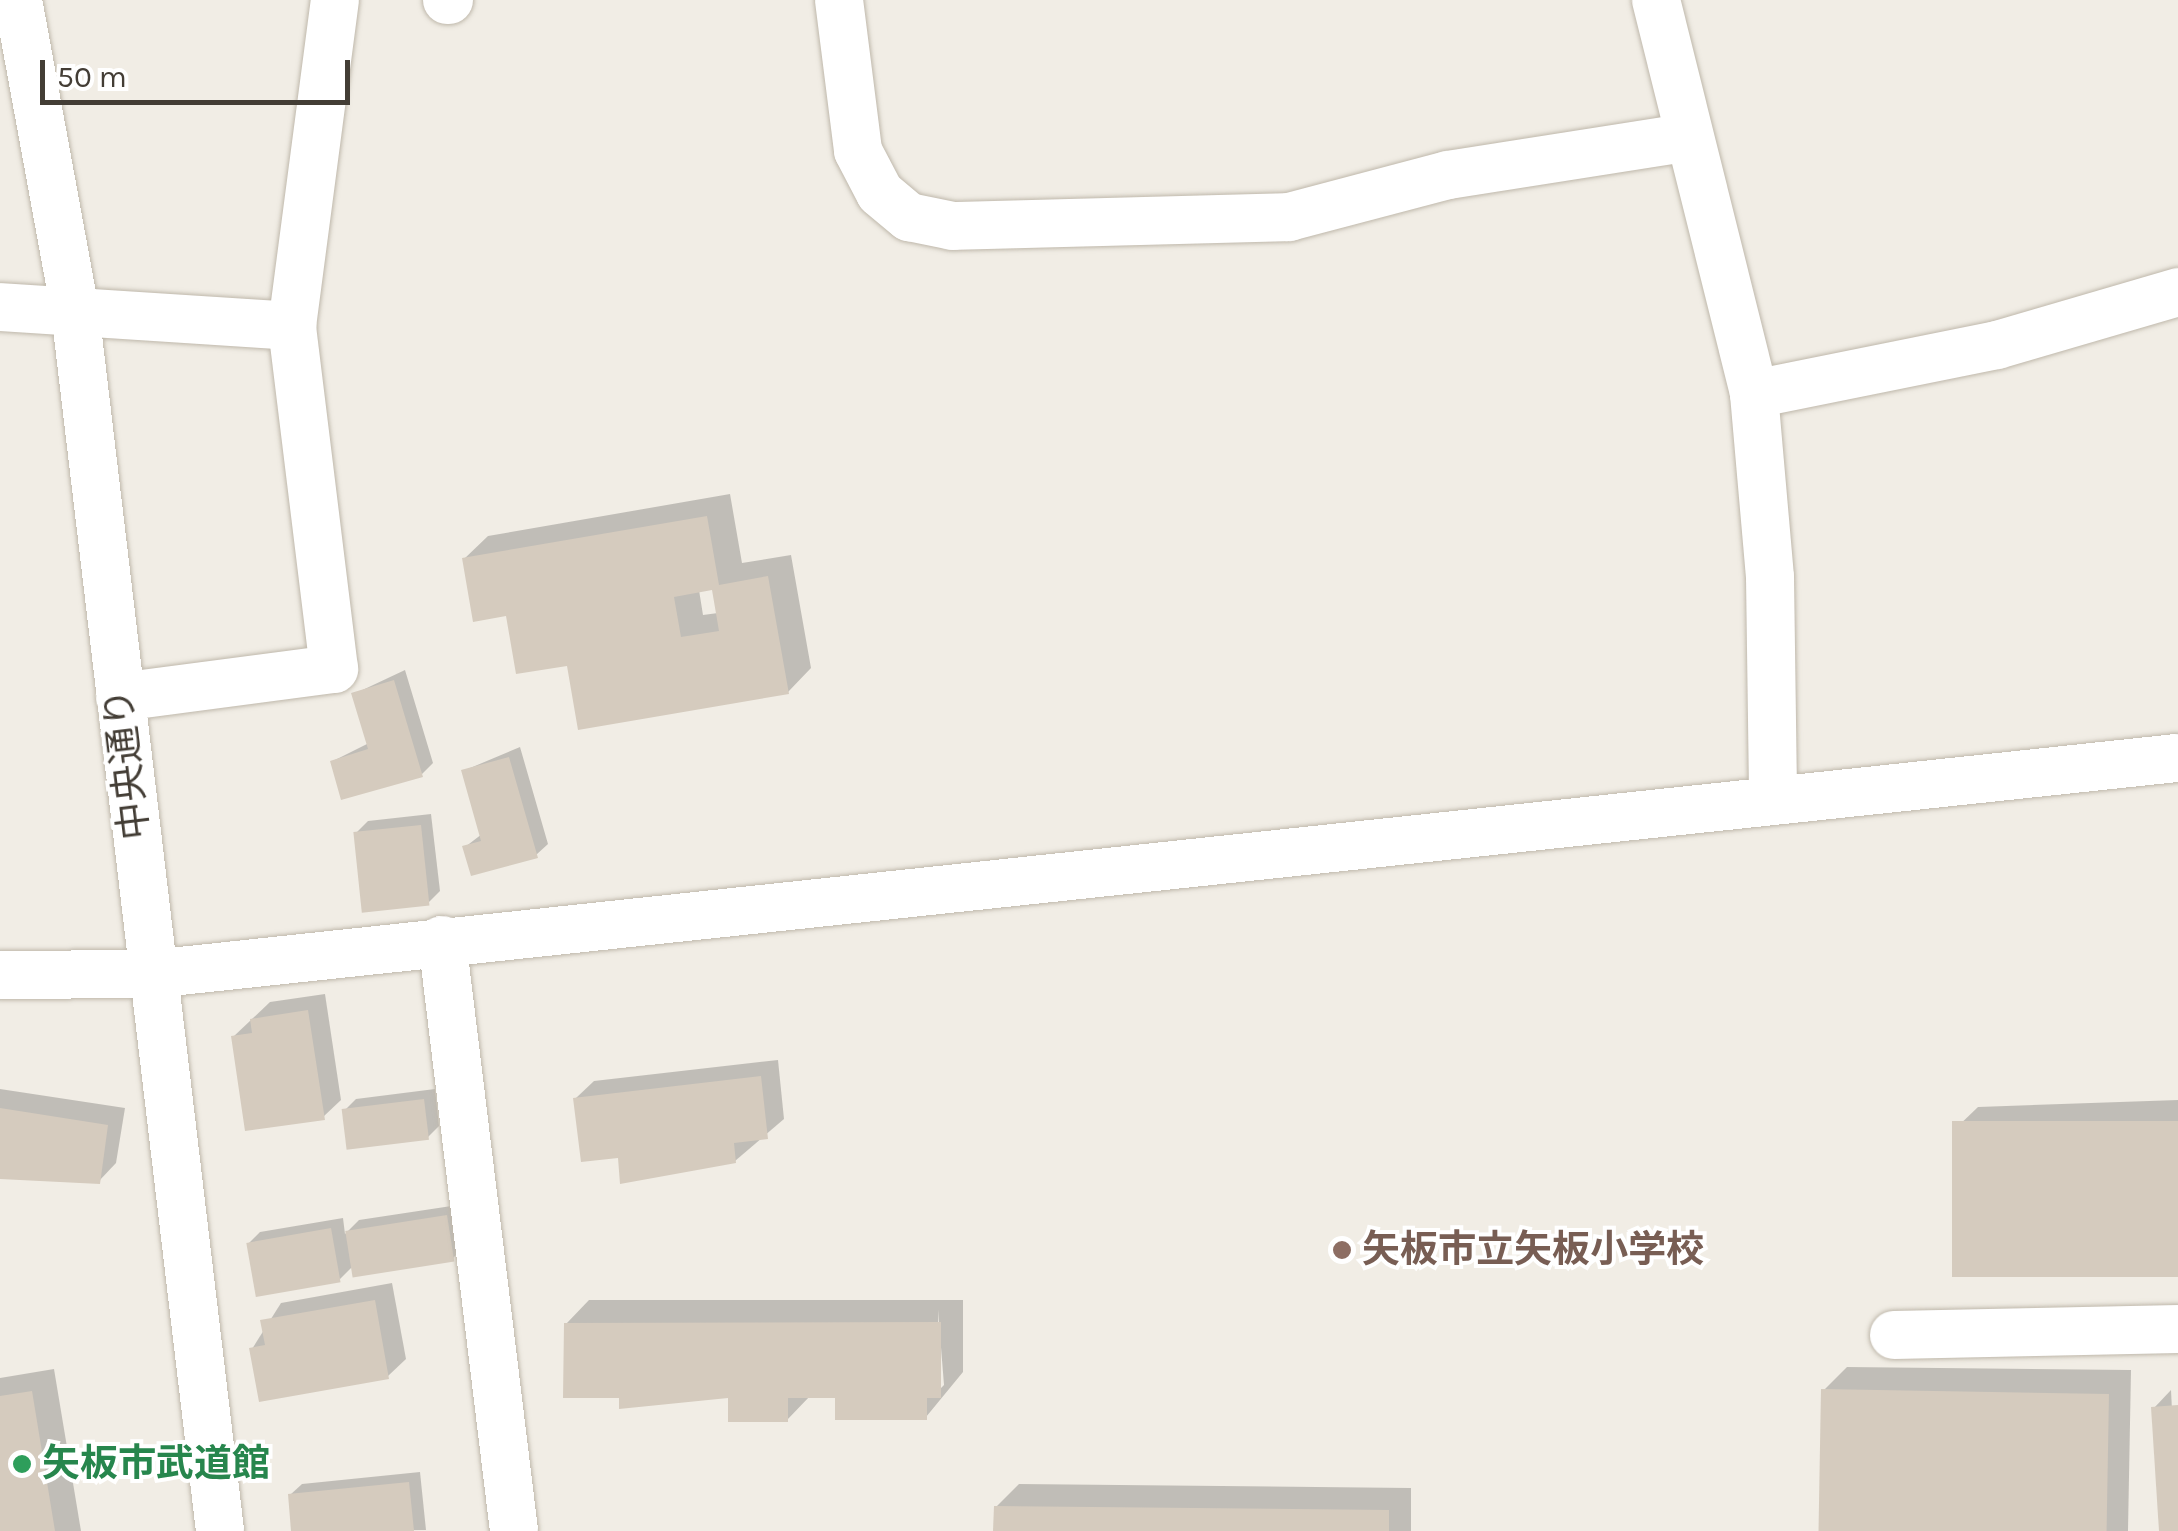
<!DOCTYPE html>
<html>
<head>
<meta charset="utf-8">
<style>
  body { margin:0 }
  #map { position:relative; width:2178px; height:1531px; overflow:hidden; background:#f1ede5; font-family:Karla,"Noto Sans JP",sans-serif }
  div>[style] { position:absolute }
  .shadow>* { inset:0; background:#0003 }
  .building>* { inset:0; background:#d5cbbe; transform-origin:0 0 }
  .roads { filter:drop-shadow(0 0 2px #bfb8ab) drop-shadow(0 0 2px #bfb8ab) }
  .minor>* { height:48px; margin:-24px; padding:0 24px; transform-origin:24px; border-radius:24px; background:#fff }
  .dots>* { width:28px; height:28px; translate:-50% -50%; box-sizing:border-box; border:5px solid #fff; border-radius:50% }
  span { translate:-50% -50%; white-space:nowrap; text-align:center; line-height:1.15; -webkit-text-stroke:8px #fff; paint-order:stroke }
  .street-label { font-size:38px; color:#433d35 }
  .education-label { font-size:38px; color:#785e54; font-weight:700 }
  .left { translate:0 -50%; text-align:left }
  .leisure-label { font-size:38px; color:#27864d; font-weight:700 }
  .scale { position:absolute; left:40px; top:60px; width:310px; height:45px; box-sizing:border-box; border:5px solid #433d35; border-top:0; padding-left:12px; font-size:30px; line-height:35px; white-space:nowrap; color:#433d35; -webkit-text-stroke:8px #fff; paint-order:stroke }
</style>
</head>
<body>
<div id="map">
  <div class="shadow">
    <div style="clip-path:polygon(evenodd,730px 494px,742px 563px,791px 555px,811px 668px,788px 692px,569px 663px,508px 613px,464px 559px,488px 536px,730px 494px,714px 588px,718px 613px,703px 615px,699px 590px,714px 588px)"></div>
    <div style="clip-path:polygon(405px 670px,433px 763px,421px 775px,333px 761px,369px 743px,354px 694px)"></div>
    <div style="clip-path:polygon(520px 747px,548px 844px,536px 855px,465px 847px,482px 834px,463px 771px)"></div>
    <div style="clip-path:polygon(431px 814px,440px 891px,428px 903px,356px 833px,368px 821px)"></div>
    <div style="clip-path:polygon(325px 994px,341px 1100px,323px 1117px,233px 1037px,270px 1002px)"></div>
    <div style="clip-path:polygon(778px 1060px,784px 1119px,735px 1161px,620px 1156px,576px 1098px,594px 1081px)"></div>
    <div style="clip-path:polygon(0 1089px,125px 1108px,116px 1163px,99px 1181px,0 1176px)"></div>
    <div style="clip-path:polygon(435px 1089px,439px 1126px,428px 1137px,344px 1111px,356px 1099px)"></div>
    <div style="clip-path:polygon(2178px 1100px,2178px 1274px,1954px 1130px,1978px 1107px)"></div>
    <div style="clip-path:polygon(458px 1205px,464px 1247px,453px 1258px,353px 1266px,340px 1279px,248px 1244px,260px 1232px,343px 1218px,345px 1234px,359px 1220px)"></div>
    <div style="clip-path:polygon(392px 1283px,406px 1359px,388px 1376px,252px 1349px,281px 1303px)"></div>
    <div style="clip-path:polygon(evenodd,589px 1300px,963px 1300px,963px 1372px,926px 1417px,837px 1395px,811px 1395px,787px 1420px,731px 1395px,621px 1396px,566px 1324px,589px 1300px,938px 1310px,944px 1385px,939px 1390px,938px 1310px)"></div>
    <div style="clip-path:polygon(1847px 1367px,2131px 1370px,2128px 1531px,1822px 1531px,1824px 1390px)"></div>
    <div style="clip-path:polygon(54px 1369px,81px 1531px,0 1531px,0 1378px)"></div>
    <div style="clip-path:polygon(2171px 1390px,2178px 1531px,2161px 1531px,2154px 1408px)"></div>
    <div style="clip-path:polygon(420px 1472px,426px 1530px,294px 1531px,290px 1495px,302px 1484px)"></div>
    <div style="clip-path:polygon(1019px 1484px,1411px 1488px,1411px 1531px,996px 1531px,996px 1507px)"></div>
  </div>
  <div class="building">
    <div style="clip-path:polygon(evenodd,707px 516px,719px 585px,768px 576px,789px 694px,578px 730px,567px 666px,516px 674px,506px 616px,473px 622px,462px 558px,707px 516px,712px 590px,719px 631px,681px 637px,674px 597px,712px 590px)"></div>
    <div style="clip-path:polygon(394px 680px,423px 777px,341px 800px,330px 761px,368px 749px,351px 693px)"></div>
    <div style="clip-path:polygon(509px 757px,538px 858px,471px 876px,462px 846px,481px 841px,461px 770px)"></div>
    <div style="left:421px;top:825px;width:81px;height:68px;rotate:84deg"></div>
    <div style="clip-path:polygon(308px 1010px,325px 1120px,245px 1131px,231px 1036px,252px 1033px,250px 1019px)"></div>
    <div style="clip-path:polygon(761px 1076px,768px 1139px,734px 1143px,736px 1163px,620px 1184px,618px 1158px,581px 1162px,573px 1098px)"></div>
    <div style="left:424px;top:1099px;width:41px;height:83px;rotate:83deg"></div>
    <div style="clip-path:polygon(0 1108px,108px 1125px,100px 1184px,0 1179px)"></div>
    <div style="left:2178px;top:1121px;width:156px;height:226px;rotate:90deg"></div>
    <div style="left:447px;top:1215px;width:47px;height:103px;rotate:81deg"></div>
    <div style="left:331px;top:1228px;width:55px;height:86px;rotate:80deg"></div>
    <div style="clip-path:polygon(375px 1300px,389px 1379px,259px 1402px,249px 1348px,265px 1345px,260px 1320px)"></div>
    <div style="clip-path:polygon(941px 1322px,941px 1398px,927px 1398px,927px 1420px,835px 1420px,835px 1398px,788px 1398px,788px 1422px,728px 1422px,728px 1398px,619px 1409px,619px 1398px,563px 1398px,564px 1323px)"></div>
    <div style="left:1821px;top:1389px;width:288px;height:142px;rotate:1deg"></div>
    <div style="clip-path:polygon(32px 1391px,55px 1531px,0 1531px,0 1396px)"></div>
    <div style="clip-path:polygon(2178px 1405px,2178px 1531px,2159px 1531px,2151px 1407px)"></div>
    <div style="clip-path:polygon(409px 1482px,414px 1531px,291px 1531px,288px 1494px)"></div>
    <div style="clip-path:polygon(994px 1506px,1389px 1510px,1389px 1531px,993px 1531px)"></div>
  </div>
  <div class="roads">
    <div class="minor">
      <div style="left:18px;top:0;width:316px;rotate:79.6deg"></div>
      <div style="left:75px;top:311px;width:1229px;rotate:83.22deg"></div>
      <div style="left:447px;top:0;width:2px"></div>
      <div style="left:839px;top:0;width:152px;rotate:82.8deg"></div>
      <div style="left:858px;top:151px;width:47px;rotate:62.4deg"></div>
      <div style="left:880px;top:193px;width:38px;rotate:40deg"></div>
      <div style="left:909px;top:217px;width:45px;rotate:11.6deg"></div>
      <div style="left:953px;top:226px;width:336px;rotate:-1.5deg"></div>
      <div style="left:1289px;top:217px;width:164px;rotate:-14.8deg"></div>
      <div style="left:1448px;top:175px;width:239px;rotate:-8.9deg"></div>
      <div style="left:1656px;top:0;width:406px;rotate:76deg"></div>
      <div style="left:1754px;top:394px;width:184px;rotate:85deg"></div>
      <div style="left:1770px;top:577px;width:224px;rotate:89.2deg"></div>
      <div style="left:0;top:307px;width:293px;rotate:3.7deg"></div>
      <div style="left:1754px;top:394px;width:248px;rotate:-11.4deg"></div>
      <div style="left:1997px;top:345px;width:189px;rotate:-16.3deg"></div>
      <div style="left:120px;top:697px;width:216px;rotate:-7.5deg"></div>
      <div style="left:334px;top:669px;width:346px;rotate:-97deg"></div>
      <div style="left:292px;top:326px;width:329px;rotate:-82.5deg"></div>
      <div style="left:442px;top:940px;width:595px;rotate:83.05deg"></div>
      <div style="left:0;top:975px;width:152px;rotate:-0.4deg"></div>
      <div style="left:152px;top:974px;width:2037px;rotate:-6.09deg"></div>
      <div style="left:1894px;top:1335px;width:284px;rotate:-1.2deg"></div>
    </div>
  </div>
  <div class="dots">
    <div style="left:1342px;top:1250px;background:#8d6e63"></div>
    <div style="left:22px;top:1464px;background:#2e9e5b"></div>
  </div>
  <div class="street-label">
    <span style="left:127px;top:764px;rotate:-97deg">中央通り</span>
  </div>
  <div class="education-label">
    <span class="left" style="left:1362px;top:1250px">矢板市立矢板小学校</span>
  </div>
  <div class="leisure-label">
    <span class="left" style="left:42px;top:1464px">矢板市武道館</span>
  </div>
  <div class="scale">50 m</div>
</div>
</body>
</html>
